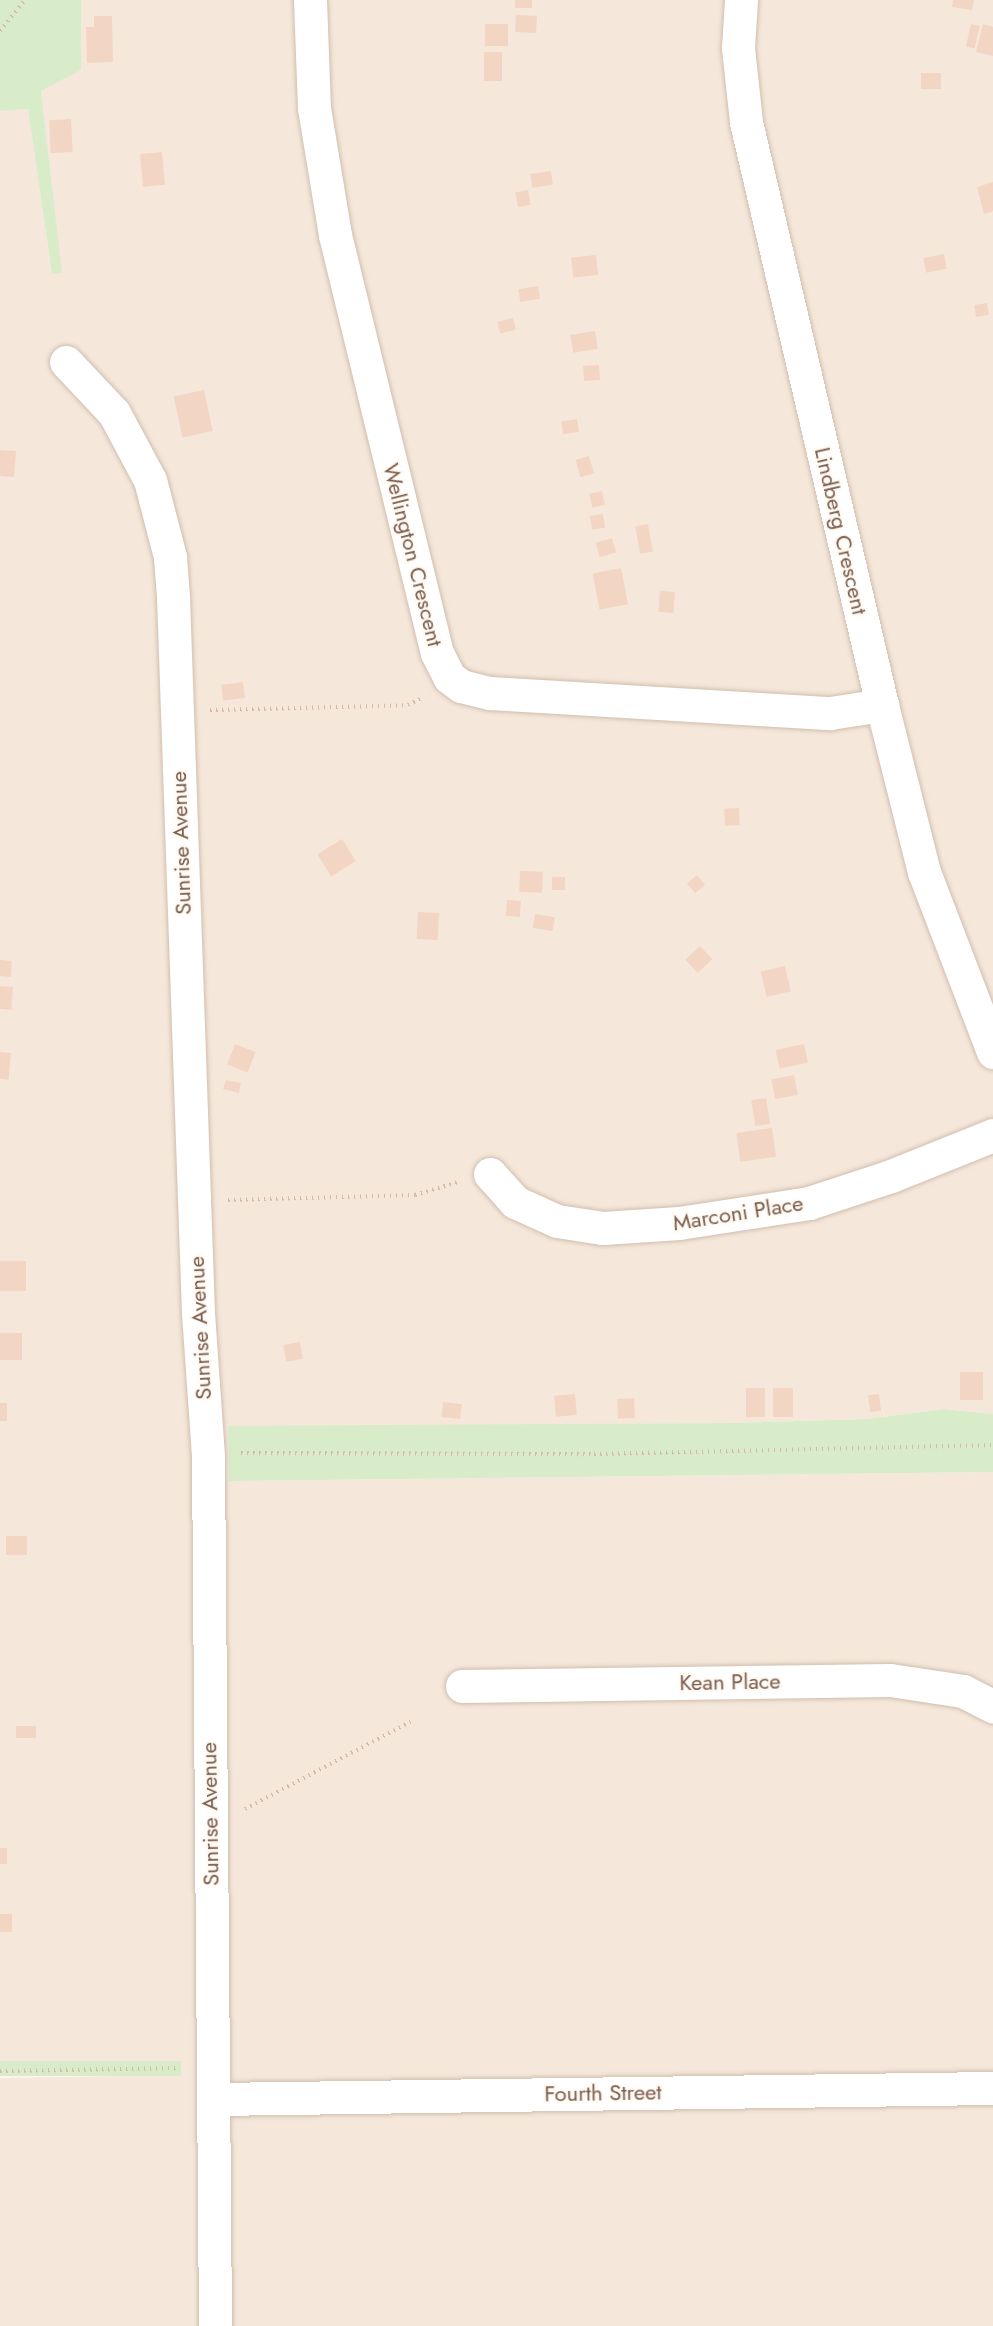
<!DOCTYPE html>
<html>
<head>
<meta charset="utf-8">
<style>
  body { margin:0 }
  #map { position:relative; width:993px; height:2326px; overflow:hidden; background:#fdf6ec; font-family:Jost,sans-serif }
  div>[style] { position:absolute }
  .residential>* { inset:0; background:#f5e8da }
  .green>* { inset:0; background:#d8ecc9; transform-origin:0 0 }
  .building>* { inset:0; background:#f3d5c3; transform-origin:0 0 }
  .path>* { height:4px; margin-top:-2px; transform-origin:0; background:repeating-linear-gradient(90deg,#d9b8a5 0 1.5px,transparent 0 6px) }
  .roads { filter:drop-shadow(0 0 2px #d1beb0) drop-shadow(0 0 2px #d1beb0) }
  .minor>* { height:33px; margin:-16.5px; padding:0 16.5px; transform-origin:16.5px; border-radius:16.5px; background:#fff }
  span { translate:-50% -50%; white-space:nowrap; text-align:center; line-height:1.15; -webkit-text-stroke:4.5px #fffaf3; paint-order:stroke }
  .street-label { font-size:22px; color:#7a5c4d }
</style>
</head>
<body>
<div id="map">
  <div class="residential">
    <div style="clip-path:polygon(81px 0,993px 0,993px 1414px,944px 1409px,868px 1419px,732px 1423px,228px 1427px,229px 1481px,993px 1472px,993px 2326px,0 2326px,0 2078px,181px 2075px,181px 2061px,0 2065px,0 111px,28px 108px,52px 274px,61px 273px,41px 91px,81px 70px)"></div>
  </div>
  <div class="green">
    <div style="clip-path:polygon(0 0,81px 0,81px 70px,41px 91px,62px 273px,52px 274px,28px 109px,0 111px)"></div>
    <div style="clip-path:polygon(944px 1409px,993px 1414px,993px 1472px,229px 1481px,228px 1426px,732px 1423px,868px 1419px)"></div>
    <div style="left:181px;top:2061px;width:15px;height:181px;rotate:90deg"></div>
  </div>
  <div class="building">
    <div style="left:515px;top:0;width:17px;height:8px"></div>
    <div style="clip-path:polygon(953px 0,974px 0,972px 10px,952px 7px)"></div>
    <div style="left:516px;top:15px;width:21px;height:17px;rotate:3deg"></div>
    <div style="clip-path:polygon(94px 16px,112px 16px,113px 62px,87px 63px,86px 27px,94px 27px)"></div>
    <div style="left:485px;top:24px;width:23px;height:22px"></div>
    <div style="left:971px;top:24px;width:9px;height:23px;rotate:13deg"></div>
    <div style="clip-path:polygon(983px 24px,993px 27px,993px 56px,976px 52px)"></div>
    <div style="left:484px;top:52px;width:18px;height:29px"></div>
    <div style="left:921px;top:73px;width:20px;height:16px"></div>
    <div style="left:71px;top:119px;width:33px;height:22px;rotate:87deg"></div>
    <div style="left:162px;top:152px;width:33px;height:22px;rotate:85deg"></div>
    <div style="left:551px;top:171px;width:14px;height:21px;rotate:82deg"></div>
    <div style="clip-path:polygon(993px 182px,993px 211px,984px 214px,977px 187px)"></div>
    <div style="left:528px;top:190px;width:15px;height:13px;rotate:79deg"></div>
    <div style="left:944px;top:254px;width:15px;height:21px;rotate:79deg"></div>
    <div style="left:596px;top:255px;width:20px;height:25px;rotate:84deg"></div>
    <div style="left:538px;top:286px;width:13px;height:20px;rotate:81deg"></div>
    <div style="left:987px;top:303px;width:12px;height:13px;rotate:81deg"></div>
    <div style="left:513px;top:318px;width:12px;height:16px;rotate:76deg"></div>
    <div style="left:595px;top:331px;width:18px;height:25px;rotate:81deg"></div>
    <div style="left:599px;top:365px;width:15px;height:16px;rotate:86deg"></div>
    <div style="left:204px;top:390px;width:42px;height:31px;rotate:78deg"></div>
    <div style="left:577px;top:419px;width:13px;height:16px;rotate:81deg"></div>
    <div style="left:0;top:450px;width:16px;height:26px;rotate:4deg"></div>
    <div style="left:589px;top:456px;width:18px;height:14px;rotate:74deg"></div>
    <div style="left:602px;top:491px;width:14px;height:13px;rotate:78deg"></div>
    <div style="left:603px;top:514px;width:14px;height:13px;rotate:82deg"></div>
    <div style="left:648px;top:524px;width:28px;height:13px;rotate:80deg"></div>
    <div style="left:612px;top:538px;width:15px;height:17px;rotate:74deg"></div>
    <div style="left:621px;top:568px;width:37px;height:29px;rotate:79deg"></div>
    <div style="left:660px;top:591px;width:15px;height:21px;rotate:4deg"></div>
    <div style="left:243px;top:682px;width:16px;height:22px;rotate:83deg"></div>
    <div style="left:739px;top:808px;width:17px;height:15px;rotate:87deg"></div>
    <div style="left:342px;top:839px;width:26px;height:29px;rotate:58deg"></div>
    <div style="left:520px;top:871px;width:23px;height:21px;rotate:2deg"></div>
    <div style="left:697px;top:875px;width:13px;height:13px;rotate:51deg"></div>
    <div style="left:552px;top:877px;width:13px;height:13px"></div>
    <div style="left:507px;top:900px;width:14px;height:16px;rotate:4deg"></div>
    <div style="left:418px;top:912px;width:21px;height:27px;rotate:3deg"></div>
    <div style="left:535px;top:914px;width:20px;height:14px;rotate:9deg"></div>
    <div style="left:700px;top:946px;width:18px;height:20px;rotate:47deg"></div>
    <div style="left:0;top:960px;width:12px;height:16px;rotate:5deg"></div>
    <div style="left:785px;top:966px;width:26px;height:25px;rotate:77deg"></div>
    <div style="left:0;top:986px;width:13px;height:23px;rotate:4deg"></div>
    <div style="left:235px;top:1044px;width:22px;height:22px;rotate:21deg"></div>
    <div style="left:804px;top:1044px;width:19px;height:29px;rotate:78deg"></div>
    <div style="left:0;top:1052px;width:11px;height:27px;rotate:5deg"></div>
    <div style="left:794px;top:1075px;width:20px;height:23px;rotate:79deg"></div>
    <div style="clip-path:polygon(226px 1080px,241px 1083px,239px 1093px,223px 1089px)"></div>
    <div style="left:766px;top:1098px;width:26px;height:15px;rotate:81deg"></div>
    <div style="left:772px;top:1128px;width:29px;height:36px;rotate:82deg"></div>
    <div style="left:0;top:1261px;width:26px;height:30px"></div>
    <div style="left:0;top:1333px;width:22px;height:27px"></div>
    <div style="left:300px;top:1342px;width:17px;height:17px;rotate:80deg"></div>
    <div style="left:983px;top:1372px;width:28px;height:23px;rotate:90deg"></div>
    <div style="left:746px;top:1388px;width:19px;height:29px"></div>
    <div style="left:773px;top:1388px;width:20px;height:29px"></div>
    <div style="left:575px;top:1394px;width:21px;height:21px;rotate:85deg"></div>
    <div style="left:879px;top:1394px;width:17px;height:11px;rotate:83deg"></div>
    <div style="left:634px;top:1398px;width:20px;height:17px;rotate:87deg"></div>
    <div style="left:443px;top:1402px;width:19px;height:15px;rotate:6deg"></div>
    <div style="left:0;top:1403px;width:7px;height:18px"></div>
    <div style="left:6px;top:1536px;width:21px;height:19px"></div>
    <div style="left:16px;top:1726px;width:20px;height:12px"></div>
    <div style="left:0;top:1848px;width:7px;height:16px"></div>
    <div style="left:0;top:1914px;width:12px;height:18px"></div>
  </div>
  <div class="path">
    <div style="left:0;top:31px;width:40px;rotate:-51deg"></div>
    <div style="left:210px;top:710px;width:198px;rotate:-1.4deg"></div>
    <div style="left:408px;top:705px;width:16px;rotate:-27deg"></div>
    <div style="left:228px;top:1200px;width:187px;rotate:-1.5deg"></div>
    <div style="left:415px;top:1195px;width:45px;rotate:-16.8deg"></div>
    <div style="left:241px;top:1453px;width:353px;rotate:0.2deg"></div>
    <div style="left:594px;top:1454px;width:399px;rotate:-1.3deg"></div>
    <div style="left:245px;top:1809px;width:187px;rotate:-27.8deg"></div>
    <div style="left:0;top:2071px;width:179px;rotate:-1deg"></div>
  </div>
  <div class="roads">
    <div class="minor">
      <div style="left:310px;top:0;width:108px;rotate:87.9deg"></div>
      <div style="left:314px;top:108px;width:129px;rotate:80.6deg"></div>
      <div style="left:335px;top:235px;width:430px;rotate:76.3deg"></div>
      <div style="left:437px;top:653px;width:27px;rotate:63deg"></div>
      <div style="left:449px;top:677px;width:15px;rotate:37deg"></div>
      <div style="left:461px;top:686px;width:30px;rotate:14deg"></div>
      <div style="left:490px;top:693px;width:341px;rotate:3.4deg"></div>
      <div style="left:830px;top:713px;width:53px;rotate:-8.7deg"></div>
      <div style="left:741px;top:0;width:48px;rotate:93.6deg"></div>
      <div style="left:738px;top:48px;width:74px;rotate:83.8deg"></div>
      <div style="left:746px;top:122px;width:599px;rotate:76.87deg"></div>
      <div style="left:882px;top:705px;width:172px;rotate:75.9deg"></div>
      <div style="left:924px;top:872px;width:193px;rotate:69deg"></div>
      <div style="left:66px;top:362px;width:70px;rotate:46.7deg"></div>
      <div style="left:114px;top:413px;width:76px;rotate:61.8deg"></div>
      <div style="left:150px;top:480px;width:80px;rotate:75.4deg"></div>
      <div style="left:170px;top:557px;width:40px;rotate:85.7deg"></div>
      <div style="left:173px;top:597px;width:716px;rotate:88deg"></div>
      <div style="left:198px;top:1313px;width:143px;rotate:86deg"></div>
      <div style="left:208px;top:1456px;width:870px;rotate:89.54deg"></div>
      <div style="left:490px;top:1174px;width:38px;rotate:48deg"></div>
      <div style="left:515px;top:1202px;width:46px;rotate:24.3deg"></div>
      <div style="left:557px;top:1221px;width:47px;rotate:8.7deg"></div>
      <div style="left:603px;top:1228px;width:76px;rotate:-3.8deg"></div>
      <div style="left:679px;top:1223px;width:132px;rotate:-8.7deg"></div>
      <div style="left:809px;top:1203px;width:86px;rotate:-18.2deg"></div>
      <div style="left:891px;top:1176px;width:110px;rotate:-21.9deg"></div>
      <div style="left:462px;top:1686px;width:428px;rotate:-0.8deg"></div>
      <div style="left:890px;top:1680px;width:74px;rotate:8.6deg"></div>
      <div style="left:963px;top:1691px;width:34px;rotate:27deg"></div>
      <div style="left:214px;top:2099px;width:779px;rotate:-0.81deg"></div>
    </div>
  </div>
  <div class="street-label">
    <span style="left:841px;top:531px;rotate:77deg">Lindberg Crescent</span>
    <span style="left:413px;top:555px;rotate:76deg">Wellington Crescent</span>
    <span style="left:181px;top:843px;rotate:-92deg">Sunrise Avenue</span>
    <span style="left:738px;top:1213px;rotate:-9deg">Marconi Place</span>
    <span style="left:200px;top:1328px;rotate:-93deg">Sunrise Avenue</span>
    <span style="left:730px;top:1682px;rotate:-1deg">Kean Place</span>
    <span style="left:210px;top:1814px;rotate:-91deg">Sunrise Avenue</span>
    <span style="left:603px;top:2093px;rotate:-1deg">Fourth Street</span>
  </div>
</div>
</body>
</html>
